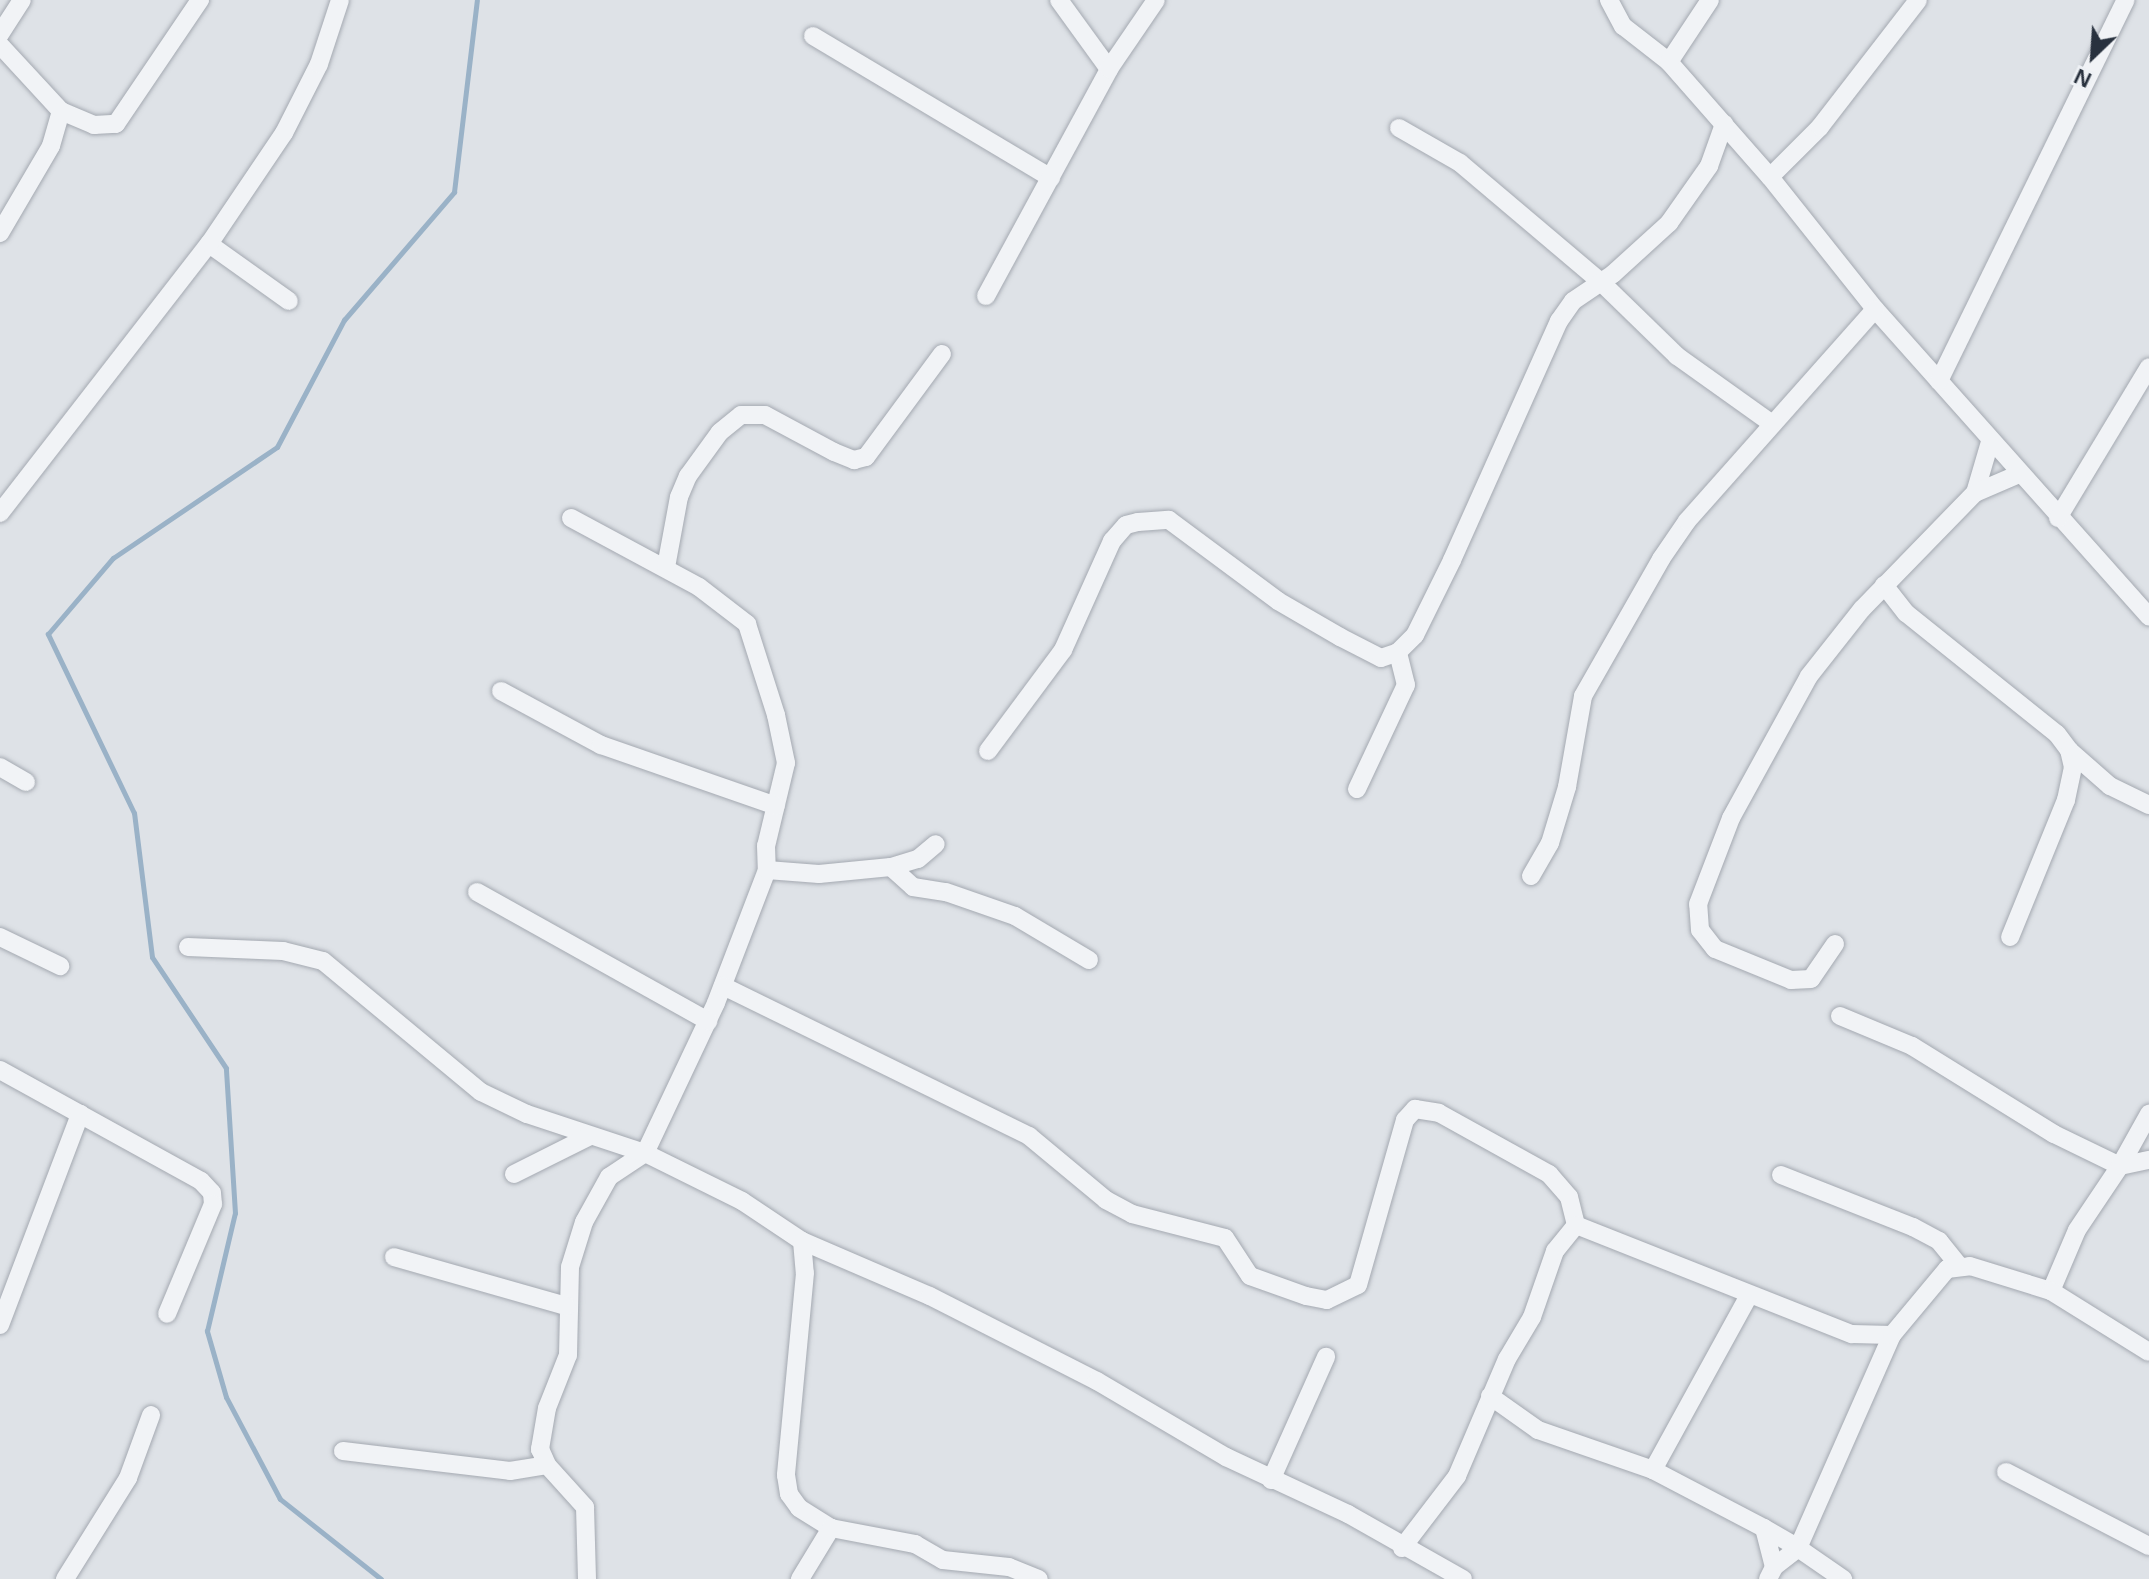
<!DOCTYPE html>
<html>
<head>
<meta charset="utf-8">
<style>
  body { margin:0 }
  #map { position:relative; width:2149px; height:1579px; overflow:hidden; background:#dee2e7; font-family:Helvetica,sans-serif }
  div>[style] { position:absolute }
  .stream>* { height:5px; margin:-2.5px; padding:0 2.5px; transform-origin:2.5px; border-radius:2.5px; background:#9ab2c7 }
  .roads { filter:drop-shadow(0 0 2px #a4a9b1) drop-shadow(0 0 2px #a4a9b1) }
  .street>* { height:18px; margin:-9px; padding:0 9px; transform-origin:9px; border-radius:9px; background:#f1f3f6 }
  span { translate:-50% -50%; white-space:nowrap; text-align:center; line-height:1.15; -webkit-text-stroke:7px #eef1f5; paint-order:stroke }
  .north { position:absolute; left:2053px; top:16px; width:80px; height:80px; -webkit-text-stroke:6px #eef1f5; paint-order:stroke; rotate:205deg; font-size:22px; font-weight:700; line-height:32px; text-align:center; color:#28313e }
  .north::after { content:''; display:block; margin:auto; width:28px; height:36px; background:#28313e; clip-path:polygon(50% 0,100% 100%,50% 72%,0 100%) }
</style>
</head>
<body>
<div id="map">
  <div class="stream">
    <div style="left:381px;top:1579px;width:129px;rotate:-141.6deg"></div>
    <div style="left:280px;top:1499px;width:115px;rotate:-117.9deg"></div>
    <div style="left:226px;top:1397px;width:69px;rotate:-106.1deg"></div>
    <div style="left:207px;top:1331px;width:121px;rotate:-76.7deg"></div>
    <div style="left:235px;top:1213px;width:145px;rotate:-93.6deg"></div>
    <div style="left:226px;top:1068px;width:133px;rotate:-123.7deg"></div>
    <div style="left:152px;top:957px;width:145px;rotate:-97.1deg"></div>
    <div style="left:134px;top:813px;width:199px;rotate:-115.7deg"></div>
    <div style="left:48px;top:634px;width:100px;rotate:-49.5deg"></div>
    <div style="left:113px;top:558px;width:198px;rotate:-34.1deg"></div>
    <div style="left:277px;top:447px;width:144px;rotate:-62.2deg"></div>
    <div style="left:344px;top:320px;width:169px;rotate:-49.3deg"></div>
    <div style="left:454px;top:192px;width:193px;rotate:-83.2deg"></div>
  </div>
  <div class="roads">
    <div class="street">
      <div style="left:1059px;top:0;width:85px;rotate:54.1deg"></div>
      <div style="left:1609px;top:0;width:30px;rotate:62deg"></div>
      <div style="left:1623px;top:26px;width:58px;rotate:38deg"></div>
      <div style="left:1669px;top:62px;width:153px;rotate:48.7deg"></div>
      <div style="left:1770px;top:177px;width:169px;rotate:51.5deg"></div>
      <div style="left:1875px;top:309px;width:412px;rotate:48.3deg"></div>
      <div style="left:0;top:34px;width:40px;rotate:-57.1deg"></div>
      <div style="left:813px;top:36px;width:277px;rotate:30.8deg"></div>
      <div style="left:0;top:45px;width:90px;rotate:47.3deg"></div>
      <div style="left:61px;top:111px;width:36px;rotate:106deg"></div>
      <div style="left:51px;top:146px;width:101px;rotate:120.4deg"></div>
      <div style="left:1669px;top:62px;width:74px;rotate:-56.5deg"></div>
      <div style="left:61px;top:111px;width:36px;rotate:23deg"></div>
      <div style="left:94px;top:125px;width:22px;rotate:-3deg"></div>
      <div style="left:116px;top:124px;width:150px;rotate:-55.9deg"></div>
      <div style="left:1399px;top:128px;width:70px;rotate:29.8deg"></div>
      <div style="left:1460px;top:163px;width:186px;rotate:40.2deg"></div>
      <div style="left:1602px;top:283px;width:105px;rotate:44.2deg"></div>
      <div style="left:1677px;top:356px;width:115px;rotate:35.5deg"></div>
      <div style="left:1770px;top:177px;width:71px;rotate:-45deg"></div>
      <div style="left:1820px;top:127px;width:160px;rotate:-52.3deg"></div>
      <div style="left:209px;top:244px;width:98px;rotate:35.5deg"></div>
      <div style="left:986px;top:296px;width:258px;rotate:-61.5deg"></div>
      <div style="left:1109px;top:69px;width:83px;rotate:-55.7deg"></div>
      <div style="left:1939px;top:381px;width:424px;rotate:-63.9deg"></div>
      <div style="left:1975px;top:493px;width:53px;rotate:-73.6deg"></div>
      <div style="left:0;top:513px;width:341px;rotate:-52.2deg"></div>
      <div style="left:209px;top:244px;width:134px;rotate:-56deg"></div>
      <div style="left:284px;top:133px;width:77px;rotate:-63.1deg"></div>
      <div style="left:319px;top:64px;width:67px;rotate:-71.8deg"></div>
      <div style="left:571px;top:518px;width:145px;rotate:28.3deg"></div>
      <div style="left:699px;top:587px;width:61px;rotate:37.6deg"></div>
      <div style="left:747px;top:624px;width:96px;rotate:72.3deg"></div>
      <div style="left:776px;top:715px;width:49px;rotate:78.2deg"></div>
      <div style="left:786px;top:763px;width:85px;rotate:103.5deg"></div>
      <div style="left:766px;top:846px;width:24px;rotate:88deg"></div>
      <div style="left:767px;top:870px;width:142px;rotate:111deg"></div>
      <div style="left:716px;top:1003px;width:166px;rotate:115.3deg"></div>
      <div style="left:645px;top:1153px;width:43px;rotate:146.3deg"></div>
      <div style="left:609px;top:1177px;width:51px;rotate:119.1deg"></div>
      <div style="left:584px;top:1222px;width:47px;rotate:107.3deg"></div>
      <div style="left:570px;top:1267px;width:88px;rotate:91.3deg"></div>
      <div style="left:568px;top:1355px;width:57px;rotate:111.6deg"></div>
      <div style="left:547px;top:1408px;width:42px;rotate:99.7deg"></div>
      <div style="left:540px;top:1449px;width:17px;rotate:66deg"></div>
      <div style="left:547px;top:1465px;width:57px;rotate:47.9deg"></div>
      <div style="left:585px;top:1507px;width:72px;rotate:88.4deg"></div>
      <div style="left:2058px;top:518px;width:176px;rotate:-58.9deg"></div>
      <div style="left:666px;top:567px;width:71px;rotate:-79.5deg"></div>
      <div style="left:679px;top:497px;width:23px;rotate:-67deg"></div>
      <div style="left:688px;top:476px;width:54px;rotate:-54deg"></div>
      <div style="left:720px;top:432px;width:27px;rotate:-39deg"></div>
      <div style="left:741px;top:415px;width:24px"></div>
      <div style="left:765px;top:415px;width:78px;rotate:28.2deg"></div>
      <div style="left:834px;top:452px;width:22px;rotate:22deg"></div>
      <div style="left:854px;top:460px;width:12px;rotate:-14deg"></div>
      <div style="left:866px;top:457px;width:128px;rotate:-53.6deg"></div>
      <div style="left:1884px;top:585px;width:36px;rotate:52deg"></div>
      <div style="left:1906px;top:613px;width:193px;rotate:38.7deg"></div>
      <div style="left:2057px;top:734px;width:20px;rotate:53deg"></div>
      <div style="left:2069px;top:750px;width:17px;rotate:77deg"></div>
      <div style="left:2073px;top:767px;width:34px;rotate:102deg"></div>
      <div style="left:2066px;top:800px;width:148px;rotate:112.2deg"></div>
      <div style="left:501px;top:691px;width:114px;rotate:28.4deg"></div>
      <div style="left:601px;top:745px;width:185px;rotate:19.2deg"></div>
      <div style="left:988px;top:751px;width:126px;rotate:-53.4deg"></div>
      <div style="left:1063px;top:650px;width:120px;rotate:-65.8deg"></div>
      <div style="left:1112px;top:541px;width:21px;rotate:-49deg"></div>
      <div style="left:1126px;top:525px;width:12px;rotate:-14deg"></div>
      <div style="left:1138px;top:522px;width:31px;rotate:-4deg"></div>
      <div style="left:1169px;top:520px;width:136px;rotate:36.6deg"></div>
      <div style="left:1278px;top:601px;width:72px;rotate:30.1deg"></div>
      <div style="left:1340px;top:637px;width:46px;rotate:27.1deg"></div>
      <div style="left:1381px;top:658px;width:18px;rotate:-19deg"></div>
      <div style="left:1398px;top:652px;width:24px;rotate:-45deg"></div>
      <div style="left:1415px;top:635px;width:84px;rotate:-63.7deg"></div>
      <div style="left:1452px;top:560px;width:262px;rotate:-65.9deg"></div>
      <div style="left:1559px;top:321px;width:24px;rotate:-55deg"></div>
      <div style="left:1573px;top:301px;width:48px;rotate:-34deg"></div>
      <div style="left:1613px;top:274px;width:76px;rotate:-42.3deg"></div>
      <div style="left:1669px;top:223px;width:70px;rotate:-54.9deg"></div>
      <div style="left:1709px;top:166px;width:45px;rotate:-70.3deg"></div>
      <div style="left:2070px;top:751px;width:53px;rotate:41.2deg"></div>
      <div style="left:2110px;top:786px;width:43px;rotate:26deg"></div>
      <div style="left:0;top:767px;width:30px;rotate:30deg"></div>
      <div style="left:1357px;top:789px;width:115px;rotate:-64.8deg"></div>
      <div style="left:1406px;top:685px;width:34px;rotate:-104deg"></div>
      <div style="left:891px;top:867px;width:30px;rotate:42deg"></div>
      <div style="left:913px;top:887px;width:33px;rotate:9deg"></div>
      <div style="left:946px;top:892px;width:73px;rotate:19.2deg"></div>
      <div style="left:1015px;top:916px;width:86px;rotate:30.7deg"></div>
      <div style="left:767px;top:870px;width:52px;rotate:4.4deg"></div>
      <div style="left:819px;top:874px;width:72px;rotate:-5.6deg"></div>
      <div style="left:891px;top:867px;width:28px;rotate:-17deg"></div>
      <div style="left:918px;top:859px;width:23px;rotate:-40deg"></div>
      <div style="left:1531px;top:876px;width:38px;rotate:-60deg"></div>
      <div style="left:1550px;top:843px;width:59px;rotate:-73.1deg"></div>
      <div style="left:1567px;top:787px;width:92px;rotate:-80deg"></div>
      <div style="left:1583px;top:696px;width:158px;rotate:-60.3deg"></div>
      <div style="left:1661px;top:559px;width:46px;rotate:-55.6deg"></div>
      <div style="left:1687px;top:521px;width:283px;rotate:-48.4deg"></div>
      <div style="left:477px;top:892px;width:265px;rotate:29.2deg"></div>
      <div style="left:0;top:937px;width:67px;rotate:25.8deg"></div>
      <div style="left:1835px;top:944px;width:42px;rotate:124.4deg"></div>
      <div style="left:1811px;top:979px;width:20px;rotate:177deg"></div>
      <div style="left:1791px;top:980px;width:82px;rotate:-157.8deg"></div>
      <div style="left:1715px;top:949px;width:24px;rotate:-128deg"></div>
      <div style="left:1700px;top:930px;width:26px;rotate:-94deg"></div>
      <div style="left:1698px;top:904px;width:92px;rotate:-69deg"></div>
      <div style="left:1731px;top:818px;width:162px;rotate:-61.2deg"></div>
      <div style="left:1809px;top:676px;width:85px;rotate:-51.7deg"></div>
      <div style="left:1862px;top:609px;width:162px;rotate:-45.8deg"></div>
      <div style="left:1975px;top:493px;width:48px;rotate:-23.4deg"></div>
      <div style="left:188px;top:947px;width:95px;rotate:2.4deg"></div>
      <div style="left:283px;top:951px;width:41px;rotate:14deg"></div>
      <div style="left:323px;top:961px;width:205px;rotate:39.7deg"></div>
      <div style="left:481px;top:1092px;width:51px;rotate:25.6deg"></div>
      <div style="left:527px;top:1114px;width:124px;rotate:18.3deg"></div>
      <div style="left:645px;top:1153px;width:108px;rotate:26.3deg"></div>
      <div style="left:742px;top:1201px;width:72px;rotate:33.7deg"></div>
      <div style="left:802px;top:1241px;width:139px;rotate:23.3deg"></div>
      <div style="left:930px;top:1296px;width:187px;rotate:27deg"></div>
      <div style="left:1097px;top:1381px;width:150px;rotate:30.5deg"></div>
      <div style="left:1226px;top:1457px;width:135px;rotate:25deg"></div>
      <div style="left:1348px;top:1514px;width:132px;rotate:29.5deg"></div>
      <div style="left:723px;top:986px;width:341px;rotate:26.1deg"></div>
      <div style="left:1029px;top:1136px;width:100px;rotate:39.7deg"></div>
      <div style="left:1106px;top:1200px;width:30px;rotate:28deg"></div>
      <div style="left:1132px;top:1214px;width:96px;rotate:14.5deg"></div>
      <div style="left:1225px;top:1238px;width:45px;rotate:56.7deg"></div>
      <div style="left:1250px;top:1276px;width:59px;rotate:19.7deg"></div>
      <div style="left:1306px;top:1296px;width:21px;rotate:11deg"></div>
      <div style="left:1327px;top:1300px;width:34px;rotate:-26deg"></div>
      <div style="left:1358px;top:1285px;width:172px;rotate:-74.1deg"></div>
      <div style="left:1405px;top:1120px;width:15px;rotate:-48deg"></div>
      <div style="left:1415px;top:1109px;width:24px;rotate:9deg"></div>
      <div style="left:1439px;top:1113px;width:126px;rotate:29deg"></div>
      <div style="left:1549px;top:1174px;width:30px;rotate:49deg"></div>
      <div style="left:1569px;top:1197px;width:29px;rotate:76deg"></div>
      <div style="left:1840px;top:1016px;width:78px;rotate:22.6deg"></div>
      <div style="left:1912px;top:1046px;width:167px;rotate:31.8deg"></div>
      <div style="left:2054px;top:1134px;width:73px;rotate:25.9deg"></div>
      <div style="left:2120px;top:1166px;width:60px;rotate:-60.9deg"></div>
      <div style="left:0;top:1070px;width:230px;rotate:28.9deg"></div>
      <div style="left:201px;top:1181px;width:16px;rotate:47deg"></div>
      <div style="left:212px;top:1193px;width:11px;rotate:85deg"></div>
      <div style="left:213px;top:1204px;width:119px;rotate:112.7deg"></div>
      <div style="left:514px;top:1174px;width:83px;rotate:-26.6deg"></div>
      <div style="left:1781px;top:1175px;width:142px;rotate:21.5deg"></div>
      <div style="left:1913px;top:1227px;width:30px;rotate:28deg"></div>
      <div style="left:1939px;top:1241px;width:33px;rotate:51deg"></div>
      <div style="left:802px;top:1241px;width:32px;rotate:85deg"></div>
      <div style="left:805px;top:1273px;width:203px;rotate:95.4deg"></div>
      <div style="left:786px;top:1475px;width:19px;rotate:81deg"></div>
      <div style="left:789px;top:1494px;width:17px;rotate:54deg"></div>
      <div style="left:799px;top:1508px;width:38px;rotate:32deg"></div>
      <div style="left:831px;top:1528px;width:86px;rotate:10.8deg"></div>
      <div style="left:915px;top:1544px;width:32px;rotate:30deg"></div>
      <div style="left:943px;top:1560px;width:66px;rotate:6.1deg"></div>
      <div style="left:1009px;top:1567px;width:32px;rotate:22deg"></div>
      <div style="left:394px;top:1257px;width:179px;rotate:15.9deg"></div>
      <div style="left:2051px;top:1291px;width:66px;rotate:-66.9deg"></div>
      <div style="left:2077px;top:1230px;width:77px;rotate:-56.1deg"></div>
      <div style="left:2120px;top:1166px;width:30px;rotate:-12deg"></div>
      <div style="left:0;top:1325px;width:226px;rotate:-69.2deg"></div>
      <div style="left:1490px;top:1396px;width:59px;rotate:35.3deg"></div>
      <div style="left:1538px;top:1430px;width:122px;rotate:19.2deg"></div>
      <div style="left:1653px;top:1470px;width:125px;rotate:27.6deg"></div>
      <div style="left:1764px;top:1528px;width:40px;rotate:75.6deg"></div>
      <div style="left:343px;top:1451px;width:168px;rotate:6.8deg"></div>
      <div style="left:510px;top:1471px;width:37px;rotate:-9deg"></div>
      <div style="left:1653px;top:1470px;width:197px;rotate:-61.2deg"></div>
      <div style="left:2006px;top:1472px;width:161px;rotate:27.4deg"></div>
      <div style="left:1271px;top:1480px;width:135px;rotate:-65.9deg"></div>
      <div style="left:1764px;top:1528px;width:39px;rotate:30deg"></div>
      <div style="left:1798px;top:1548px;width:233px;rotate:-66.2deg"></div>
      <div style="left:1402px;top:1548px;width:91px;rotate:-52.6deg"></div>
      <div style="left:1457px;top:1476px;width:127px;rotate:-66.9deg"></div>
      <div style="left:1507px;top:1359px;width:49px;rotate:-59.2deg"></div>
      <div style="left:1532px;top:1317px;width:70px;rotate:-70.8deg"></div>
      <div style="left:1555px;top:1251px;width:33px;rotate:-51deg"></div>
      <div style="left:1576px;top:1225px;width:297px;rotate:21.6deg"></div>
      <div style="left:1852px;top:1334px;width:40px;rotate:1.4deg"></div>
      <div style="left:1892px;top:1335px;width:86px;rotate:-50.2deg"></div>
      <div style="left:1947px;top:1269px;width:23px;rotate:-7deg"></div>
      <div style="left:1970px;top:1266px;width:85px;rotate:17.2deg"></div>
      <div style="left:2051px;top:1291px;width:115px;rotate:31.9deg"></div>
      <div style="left:65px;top:1579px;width:119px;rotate:-58deg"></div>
      <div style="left:128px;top:1478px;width:67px;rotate:-69.9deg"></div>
      <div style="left:800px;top:1579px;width:60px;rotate:-58.7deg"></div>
      <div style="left:1768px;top:1579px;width:13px;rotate:-63deg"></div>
      <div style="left:1774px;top:1567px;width:31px;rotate:-38deg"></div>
      <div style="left:1798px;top:1548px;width:55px;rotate:34.6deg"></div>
    </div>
  </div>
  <div class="north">N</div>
</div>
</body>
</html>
